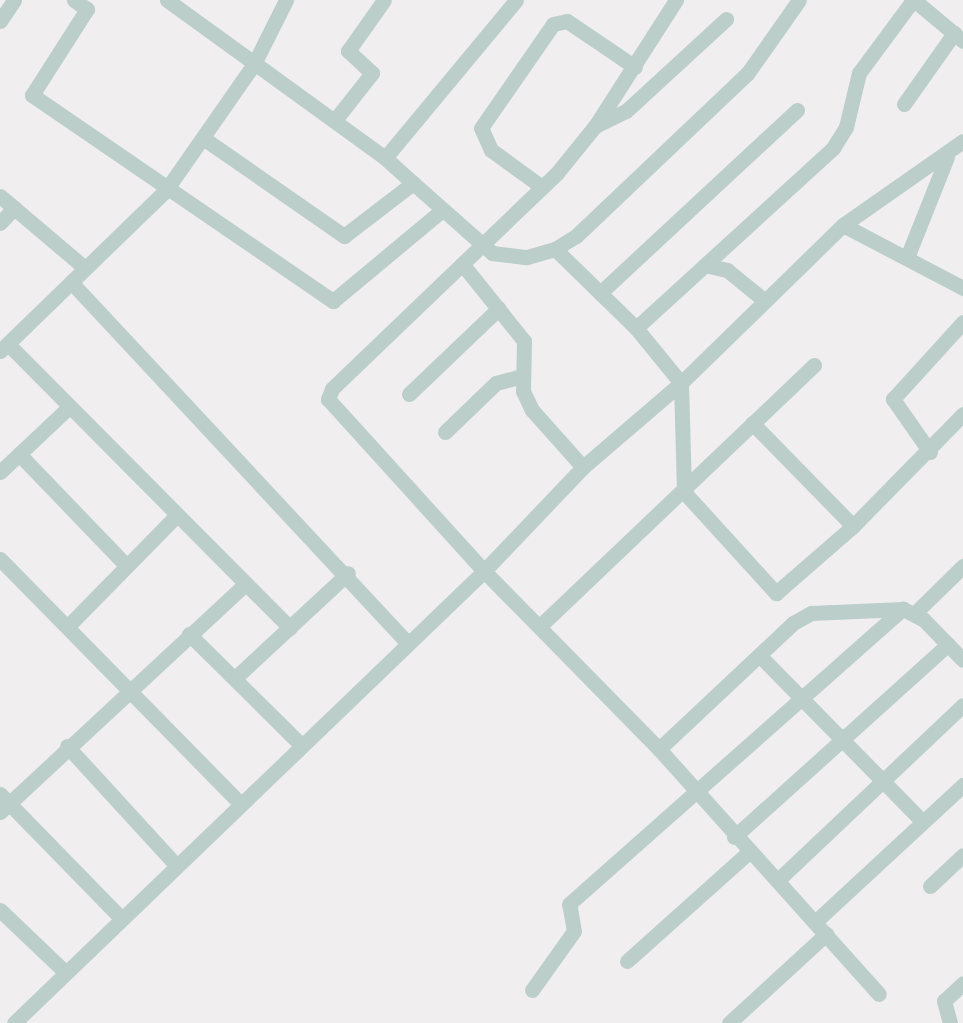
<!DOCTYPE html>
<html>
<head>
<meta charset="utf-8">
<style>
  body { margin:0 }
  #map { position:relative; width:963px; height:1023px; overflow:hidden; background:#f1eef0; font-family:Quicksand,sans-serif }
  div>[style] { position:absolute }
  .minor>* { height:15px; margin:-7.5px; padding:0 7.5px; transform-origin:7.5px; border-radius:7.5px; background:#bbcec9 }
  span { translate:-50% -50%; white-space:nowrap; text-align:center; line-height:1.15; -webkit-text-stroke:4.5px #fff; paint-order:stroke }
</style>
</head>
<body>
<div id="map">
  <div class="minor">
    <div style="left:74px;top:0;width:16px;rotate:35deg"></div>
    <div style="left:87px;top:9px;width:102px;rotate:122.6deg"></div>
    <div style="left:32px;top:95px;width:365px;rotate:34.4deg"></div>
    <div style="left:333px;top:301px;width:141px;rotate:-39.8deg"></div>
    <div style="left:167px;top:0;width:269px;rotate:35.9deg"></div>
    <div style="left:385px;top:158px;width:205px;rotate:-50.3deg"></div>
    <div style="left:676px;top:0;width:150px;rotate:122.7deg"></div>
    <div style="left:595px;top:126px;width:60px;rotate:129deg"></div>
    <div style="left:557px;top:173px;width:312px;rotate:136.2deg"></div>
    <div style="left:332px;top:389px;width:11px;rotate:112deg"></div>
    <div style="left:328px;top:399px;width:232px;rotate:47.8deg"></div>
    <div style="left:484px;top:571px;width:250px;rotate:45.5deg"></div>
    <div style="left:659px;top:749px;width:329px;rotate:48.1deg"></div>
    <div style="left:914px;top:0;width:64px;rotate:39.9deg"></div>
    <div style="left:0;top:21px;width:25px;rotate:-56deg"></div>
    <div style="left:904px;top:104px;width:87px;rotate:-54.8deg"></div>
    <div style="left:335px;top:120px;width:60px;rotate:-51.8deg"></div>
    <div style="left:372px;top:73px;width:33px;rotate:-137deg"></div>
    <div style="left:348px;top:51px;width:62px;rotate:-54.8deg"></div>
    <div style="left:595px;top:126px;width:34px;rotate:-26deg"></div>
    <div style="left:626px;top:111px;width:136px;rotate:-42.6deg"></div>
    <div style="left:203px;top:138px;width:172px;rotate:34.8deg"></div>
    <div style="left:344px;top:236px;width:87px;rotate:-37.5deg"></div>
    <div style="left:413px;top:183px;width:38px;rotate:-138deg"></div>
    <div style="left:413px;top:183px;width:106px;rotate:41.5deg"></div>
    <div style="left:492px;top:253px;width:35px;rotate:7deg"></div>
    <div style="left:527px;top:257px;width:29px;rotate:-16deg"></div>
    <div style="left:555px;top:249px;width:25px;rotate:-32deg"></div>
    <div style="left:576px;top:236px;width:236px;rotate:-43.5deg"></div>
    <div style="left:747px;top:74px;width:90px;rotate:-54.9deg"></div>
    <div style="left:542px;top:187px;width:63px;rotate:-144deg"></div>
    <div style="left:491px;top:150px;width:24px;rotate:-114deg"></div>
    <div style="left:481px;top:128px;width:126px;rotate:-55.3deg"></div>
    <div style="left:553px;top:24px;width:14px;rotate:-12deg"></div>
    <div style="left:567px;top:21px;width:82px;rotate:34.1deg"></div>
    <div style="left:0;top:196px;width:111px;rotate:40.3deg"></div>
    <div style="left:0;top:223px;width:21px;rotate:-47deg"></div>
    <div style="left:843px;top:225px;width:136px;rotate:27.7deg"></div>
    <div style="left:555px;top:249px;width:113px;rotate:44.3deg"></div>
    <div style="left:636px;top:328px;width:71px;rotate:50.7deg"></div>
    <div style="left:681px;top:383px;width:109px;rotate:88.4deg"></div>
    <div style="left:684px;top:492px;width:137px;rotate:47.7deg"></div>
    <div style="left:776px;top:593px;width:102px;rotate:-41deg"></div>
    <div style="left:853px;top:526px;width:144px;rotate:-134.4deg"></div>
    <div style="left:908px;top:255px;width:105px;rotate:-68.3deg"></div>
    <div style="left:463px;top:265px;width:97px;rotate:51.2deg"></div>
    <div style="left:524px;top:341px;width:50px;rotate:91.1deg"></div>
    <div style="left:523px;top:391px;width:21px;rotate:65deg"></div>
    <div style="left:532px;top:410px;width:76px;rotate:48.2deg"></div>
    <div style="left:705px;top:265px;width:23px;rotate:13deg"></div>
    <div style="left:727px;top:270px;width:49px;rotate:39.2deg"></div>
    <div style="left:71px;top:282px;width:491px;rotate:47deg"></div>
    <div style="left:600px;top:293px;width:269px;rotate:-42.9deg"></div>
    <div style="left:636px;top:328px;width:267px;rotate:-42.4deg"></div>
    <div style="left:833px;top:148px;width:25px;rotate:-58deg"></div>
    <div style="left:846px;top:127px;width:56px;rotate:-76.5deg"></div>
    <div style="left:859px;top:73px;width:91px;rotate:-53.5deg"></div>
    <div style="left:8px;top:344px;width:400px;rotate:45.2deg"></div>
    <div style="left:0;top:351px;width:231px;rotate:-44.1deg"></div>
    <div style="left:166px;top:190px;width:154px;rotate:-55.1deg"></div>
    <div style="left:254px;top:64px;width:72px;rotate:-63.4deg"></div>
    <div style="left:409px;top:394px;width:124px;rotate:-43.7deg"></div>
    <div style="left:445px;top:432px;width:71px;rotate:-43.9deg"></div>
    <div style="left:496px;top:383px;width:27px;rotate:-15deg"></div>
    <div style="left:930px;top:452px;width:65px;rotate:-124.9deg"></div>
    <div style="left:893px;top:399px;width:104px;rotate:-47.7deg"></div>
    <div style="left:19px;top:454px;width:154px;rotate:46.1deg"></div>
    <div style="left:0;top:472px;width:95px;rotate:-43.3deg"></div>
    <div style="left:853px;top:526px;width:157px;rotate:-45.5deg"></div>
    <div style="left:0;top:559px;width:341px;rotate:45.5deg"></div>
    <div style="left:914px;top:614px;width:69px;rotate:-44.4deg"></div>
    <div style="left:541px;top:625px;width:377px;rotate:-43.6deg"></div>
    <div style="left:67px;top:627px;width:157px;rotate:-45.5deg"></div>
    <div style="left:189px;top:634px;width:158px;rotate:44.7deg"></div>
    <div style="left:759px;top:655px;width:234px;rotate:45.5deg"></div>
    <div style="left:235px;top:678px;width:154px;rotate:-42.9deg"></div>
    <div style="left:67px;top:746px;width:161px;rotate:47.5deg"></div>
    <div style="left:659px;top:749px;width:184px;rotate:-43.2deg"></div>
    <div style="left:793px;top:623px;width:21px;rotate:-29deg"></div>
    <div style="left:811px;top:613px;width:92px;rotate:-2.5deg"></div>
    <div style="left:903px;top:609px;width:22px;rotate:27deg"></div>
    <div style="left:923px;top:619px;width:57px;rotate:45.7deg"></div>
    <div style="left:0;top:794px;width:170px;rotate:45.7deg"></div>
    <div style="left:0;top:812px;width:333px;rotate:-42.9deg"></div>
    <div style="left:734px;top:837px;width:288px;rotate:-42deg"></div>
    <div style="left:779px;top:879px;width:253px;rotate:-43.4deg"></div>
    <div style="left:930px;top:886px;width:45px;rotate:-43.2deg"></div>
    <div style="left:0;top:910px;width:90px;rotate:43.6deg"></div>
    <div style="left:815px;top:922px;width:202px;rotate:-42.8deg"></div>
    <div style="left:627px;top:961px;width:164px;rotate:-41.8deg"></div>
    <div style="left:532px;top:990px;width:72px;rotate:-54.6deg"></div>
    <div style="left:574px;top:931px;width:27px;rotate:-100deg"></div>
    <div style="left:569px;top:904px;width:446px;rotate:-41.5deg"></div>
    <div style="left:14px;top:1023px;width:652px;rotate:-43.88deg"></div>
    <div style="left:484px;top:571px;width:144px;rotate:-46.4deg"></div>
    <div style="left:583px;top:467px;width:129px;rotate:-40.6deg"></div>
    <div style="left:681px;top:383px;width:226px;rotate:-44.3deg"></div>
    <div style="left:843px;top:225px;width:146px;rotate:-35deg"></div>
    <div style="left:729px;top:1023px;width:132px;rotate:-42.5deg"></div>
    <div style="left:950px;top:1023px;width:23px;rotate:-105deg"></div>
    <div style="left:944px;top:1001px;width:26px;rotate:-43deg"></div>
  </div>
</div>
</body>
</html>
